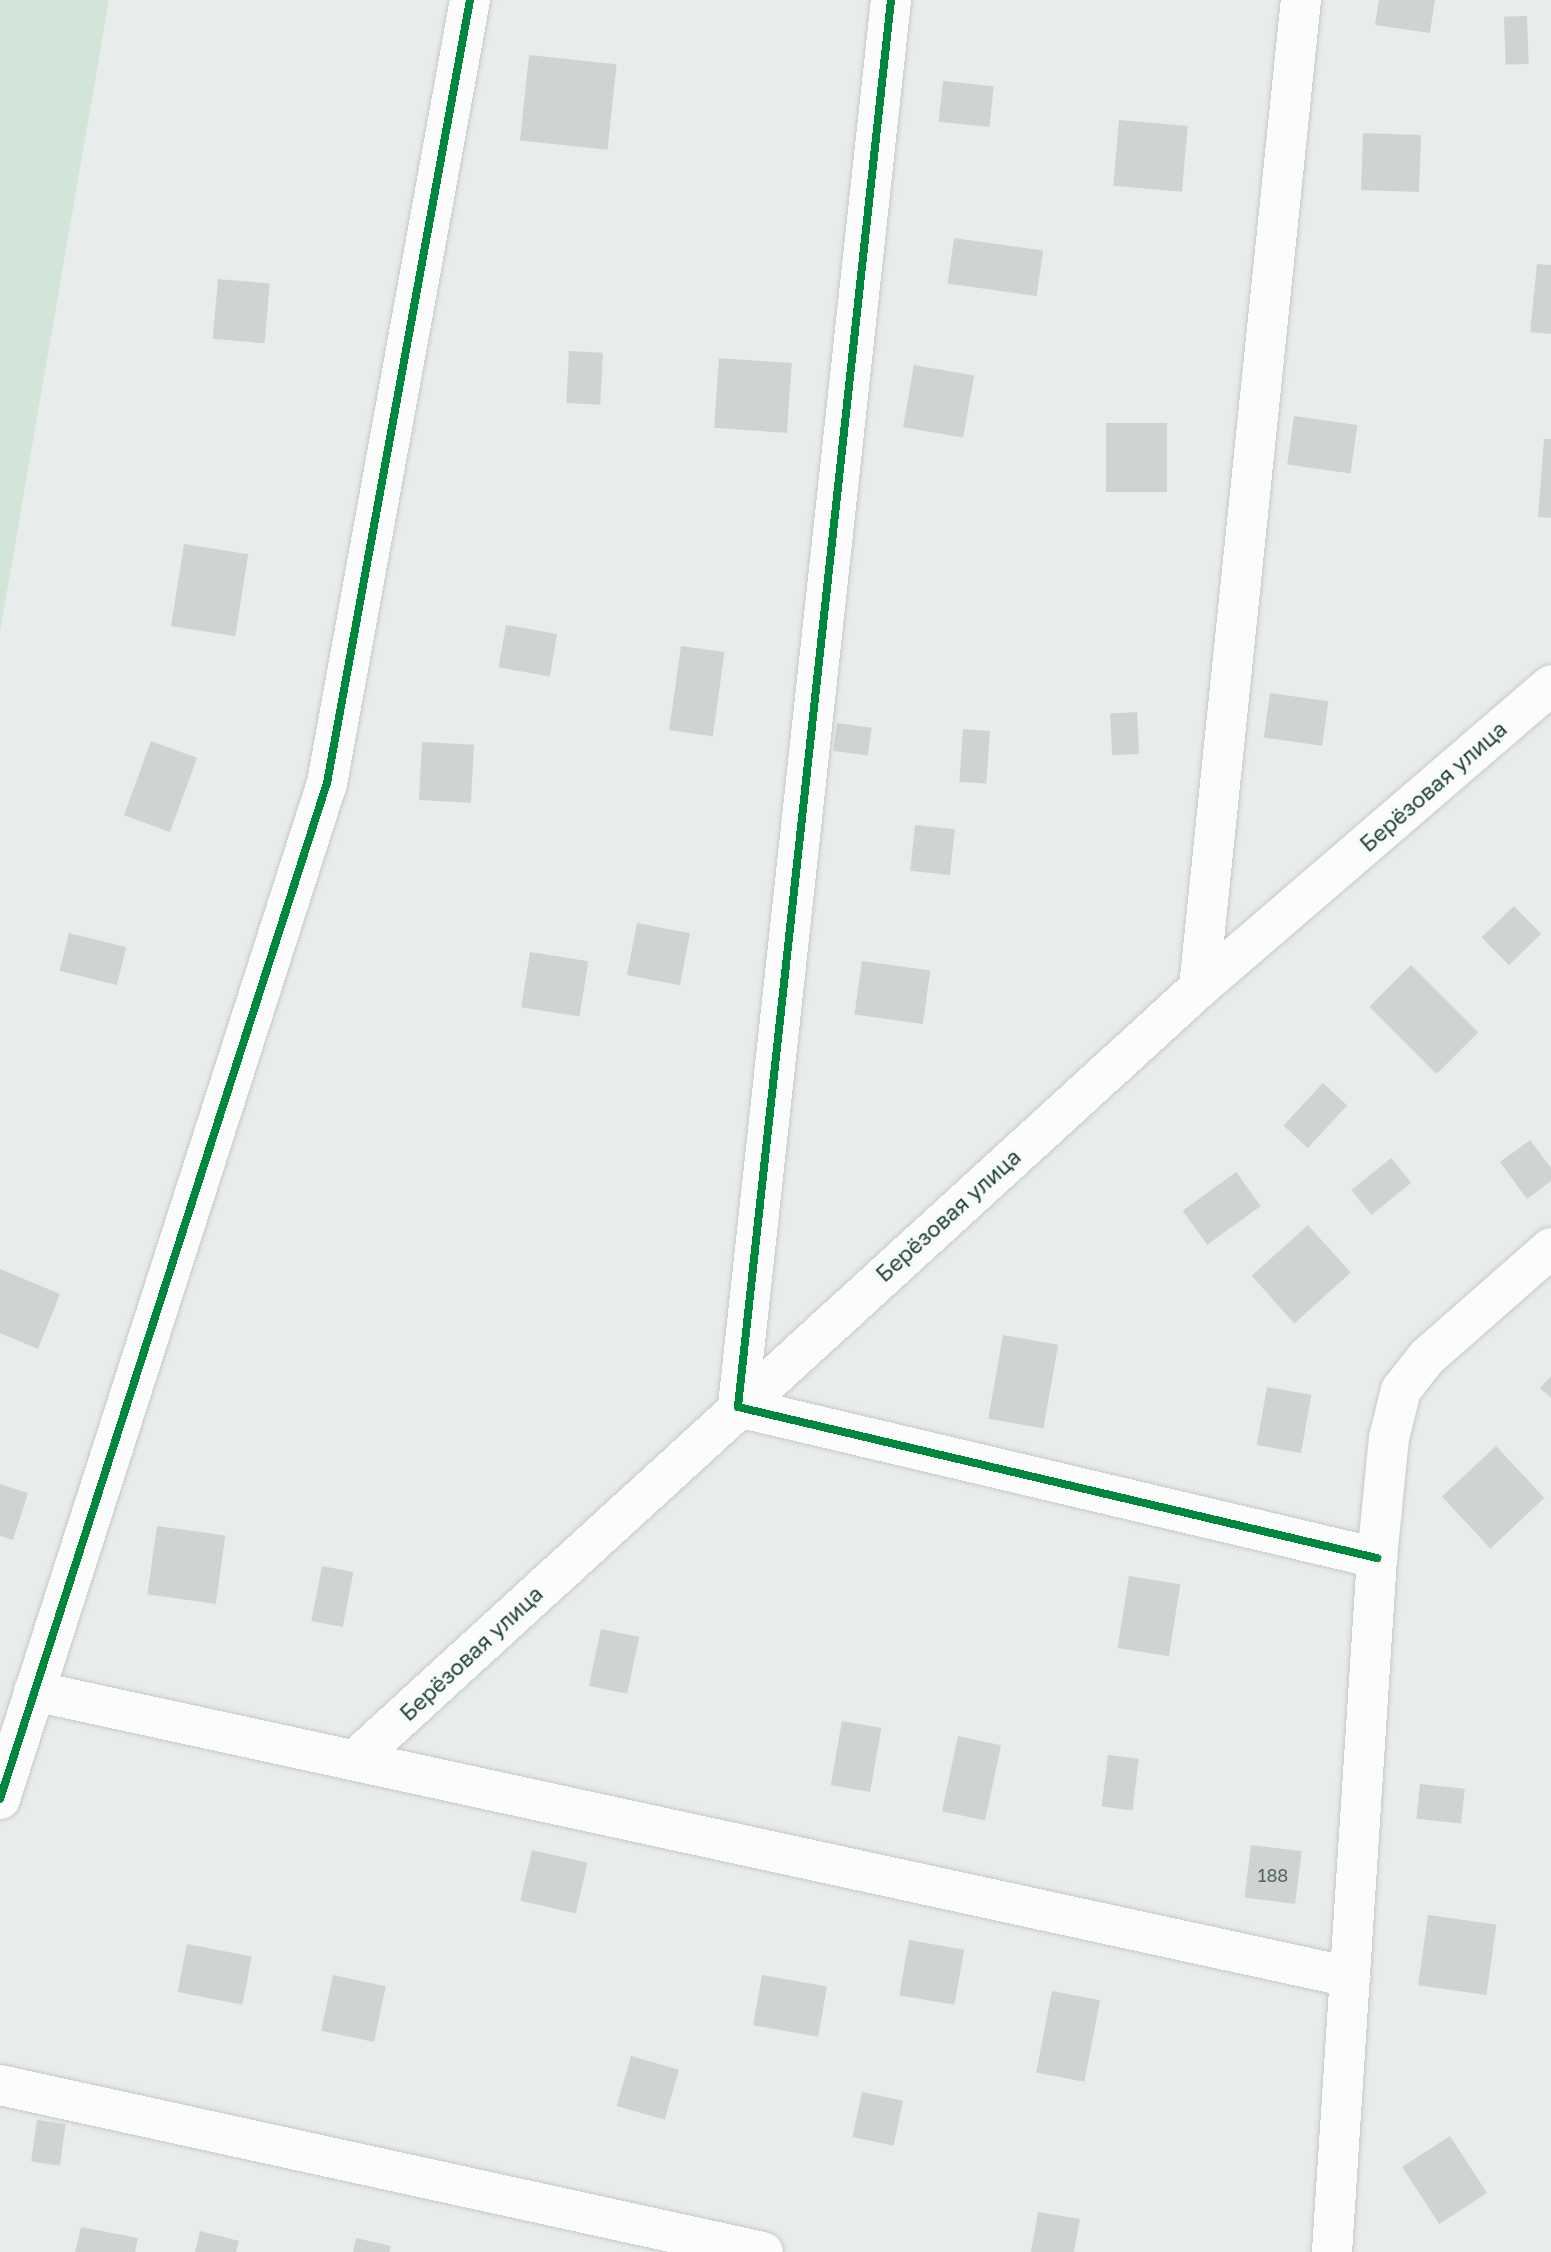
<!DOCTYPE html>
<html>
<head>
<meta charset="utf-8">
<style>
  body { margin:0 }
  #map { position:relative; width:1551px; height:2252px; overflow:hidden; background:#e8edeb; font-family:"Golos Text",sans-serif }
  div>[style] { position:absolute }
  .green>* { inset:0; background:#d1e6d8 }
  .building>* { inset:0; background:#cfd4d2; transform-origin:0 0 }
  .roads { filter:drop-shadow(0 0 2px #c5cac8) drop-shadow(0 0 2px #c5cac8) }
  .minor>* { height:40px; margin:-20px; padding:0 20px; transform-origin:20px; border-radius:20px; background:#fcfcfc }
  .cycleway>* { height:8px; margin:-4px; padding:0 4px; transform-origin:4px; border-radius:4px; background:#00873e }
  span { translate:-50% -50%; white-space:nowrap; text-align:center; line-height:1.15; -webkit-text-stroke:8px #f7fbf9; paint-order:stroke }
  .number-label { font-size:18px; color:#506761 }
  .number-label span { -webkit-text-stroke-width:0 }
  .street-label { font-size:22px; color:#24423a }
</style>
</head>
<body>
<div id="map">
  <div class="green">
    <div style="clip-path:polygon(0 0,109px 0,0 632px)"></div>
  </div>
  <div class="building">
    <div style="clip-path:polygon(1379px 0,1435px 0,1430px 33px,1375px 25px)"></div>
    <div style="left:1527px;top:16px;width:48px;height:23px;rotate:88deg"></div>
    <div style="left:529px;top:55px;width:88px;height:86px;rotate:6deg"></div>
    <div style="left:943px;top:81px;width:51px;height:41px;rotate:6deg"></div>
    <div style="left:1119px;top:120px;width:69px;height:66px;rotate:5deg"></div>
    <div style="left:1363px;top:133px;width:58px;height:57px;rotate:2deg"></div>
    <div style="left:954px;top:238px;width:90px;height:46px;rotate:8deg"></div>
    <div style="clip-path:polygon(1537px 264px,1551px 265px,1551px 334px,1530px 332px)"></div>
    <div style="left:218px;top:279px;width:52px;height:60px;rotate:5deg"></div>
    <div style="left:569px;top:351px;width:34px;height:52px;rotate:3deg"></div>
    <div style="left:719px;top:358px;width:73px;height:70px;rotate:4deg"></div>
    <div style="left:914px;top:365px;width:61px;height:63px;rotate:10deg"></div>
    <div style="left:1294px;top:416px;width:64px;height:49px;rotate:8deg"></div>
    <div style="left:1106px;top:423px;width:61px;height:69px"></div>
    <div style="clip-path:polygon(1544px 439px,1551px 439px,1551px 518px,1538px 517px)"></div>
    <div style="left:184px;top:544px;width:65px;height:83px;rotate:9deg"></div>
    <div style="left:506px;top:625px;width:52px;height:43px;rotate:10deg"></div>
    <div style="left:681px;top:646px;width:44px;height:85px;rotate:8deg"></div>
    <div style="left:1270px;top:693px;width:59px;height:45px;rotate:8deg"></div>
    <div style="left:1137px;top:712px;width:42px;height:27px;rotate:87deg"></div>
    <div style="left:837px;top:723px;width:35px;height:28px;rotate:8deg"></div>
    <div style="left:963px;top:729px;width:27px;height:53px;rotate:4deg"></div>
    <div style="left:151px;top:741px;width:49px;height:79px;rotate:20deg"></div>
    <div style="left:422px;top:742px;width:52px;height:58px;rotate:3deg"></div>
    <div style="left:915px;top:825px;width:40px;height:46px;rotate:6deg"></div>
    <div style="left:1514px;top:906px;width:39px;height:45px;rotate:46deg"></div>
    <div style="left:637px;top:923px;width:54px;height:53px;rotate:11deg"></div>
    <div style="left:69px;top:933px;width:59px;height:39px;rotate:14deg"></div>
    <div style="left:530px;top:952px;width:59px;height:56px;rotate:9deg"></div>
    <div style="left:862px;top:961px;width:69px;height:54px;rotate:8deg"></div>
    <div style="left:1411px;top:965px;width:95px;height:59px;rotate:45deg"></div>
    <div style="left:1323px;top:1083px;width:33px;height:58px;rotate:43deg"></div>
    <div style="clip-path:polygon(1530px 1140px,1551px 1168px,1551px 1181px,1527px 1199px,1500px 1162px)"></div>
    <div style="left:1391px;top:1158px;width:32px;height:51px;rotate:51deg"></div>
    <div style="left:1236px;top:1172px;width:42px;height:66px;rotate:54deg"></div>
    <div style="left:1308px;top:1225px;width:64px;height:76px;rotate:48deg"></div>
    <div style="clip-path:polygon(0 1269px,60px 1294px,38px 1349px,0 1333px)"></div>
    <div style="left:1003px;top:1335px;width:56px;height:85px;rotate:10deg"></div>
    <div style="clip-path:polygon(1551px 1376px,1551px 1398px,1540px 1388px)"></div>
    <div style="left:1267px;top:1387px;width:45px;height:59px;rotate:10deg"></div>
    <div style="left:1496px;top:1446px;width:71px;height:74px;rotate:47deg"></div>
    <div style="clip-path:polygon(0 1484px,28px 1493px,13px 1540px,0 1536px)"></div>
    <div style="left:157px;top:1526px;width:69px;height:69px;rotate:8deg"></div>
    <div style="left:322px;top:1566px;width:32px;height:56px;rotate:11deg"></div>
    <div style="left:1129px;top:1576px;width:52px;height:73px;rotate:9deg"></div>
    <div style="left:601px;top:1629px;width:39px;height:58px;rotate:12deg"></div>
    <div style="left:842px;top:1721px;width:40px;height:65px;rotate:10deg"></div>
    <div style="left:958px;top:1736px;width:44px;height:77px;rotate:12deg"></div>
    <div style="left:1108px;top:1755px;width:31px;height:52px;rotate:7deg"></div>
    <div style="left:1420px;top:1784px;width:45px;height:35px;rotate:6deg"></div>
    <div style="left:1251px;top:1845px;width:51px;height:53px;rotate:7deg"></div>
    <div style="left:532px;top:1850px;width:57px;height:52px;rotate:13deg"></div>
    <div style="left:1428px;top:1915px;width:69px;height:71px;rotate:8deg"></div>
    <div style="left:909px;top:1940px;width:56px;height:56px;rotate:10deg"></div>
    <div style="left:187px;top:1944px;width:66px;height:49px;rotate:11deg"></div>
    <div style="left:333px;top:1975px;width:54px;height:57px;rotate:12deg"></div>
    <div style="left:762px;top:1975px;width:66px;height:51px;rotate:10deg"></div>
    <div style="left:1052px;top:1991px;width:49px;height:83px;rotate:11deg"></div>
    <div style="left:631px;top:2056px;width:50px;height:52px;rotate:16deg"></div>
    <div style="left:862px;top:2092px;width:42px;height:46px;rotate:12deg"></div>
    <div style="left:37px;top:2120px;width:29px;height:42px;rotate:8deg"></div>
    <div style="left:1450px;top:2136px;width:68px;height:57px;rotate:57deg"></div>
    <div style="clip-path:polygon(1038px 2212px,1080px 2219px,1074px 2252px,1031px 2252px)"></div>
    <div style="clip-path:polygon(81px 2227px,138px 2238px,135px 2252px,75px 2252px)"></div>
    <div style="clip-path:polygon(200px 2231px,239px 2241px,236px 2252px,195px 2252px)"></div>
    <div style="clip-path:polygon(356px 2238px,391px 2246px,389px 2252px,353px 2252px)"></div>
  </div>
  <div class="roads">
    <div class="minor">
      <div style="left:891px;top:0;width:1415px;rotate:96.21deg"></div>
      <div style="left:738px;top:1407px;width:657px;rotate:13.3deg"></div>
      <div style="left:1199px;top:988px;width:993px;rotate:-84.11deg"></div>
      <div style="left:34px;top:1691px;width:1347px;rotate:12.26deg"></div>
      <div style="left:357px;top:1758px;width:1141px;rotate:-42.44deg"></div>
      <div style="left:1199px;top:988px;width:464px;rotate:-40.7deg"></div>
      <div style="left:0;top:1799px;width:1067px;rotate:-72.16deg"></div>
      <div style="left:327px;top:783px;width:796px;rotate:-79.65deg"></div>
      <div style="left:0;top:2085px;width:781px;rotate:12.35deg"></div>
      <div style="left:1332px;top:2252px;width:695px;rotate:-86.29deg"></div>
      <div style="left:1377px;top:1558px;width:121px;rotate:-84.3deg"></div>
      <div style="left:1389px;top:1438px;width:49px;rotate:-76deg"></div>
      <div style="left:1401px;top:1390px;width:42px;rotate:-51.8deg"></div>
      <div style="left:1427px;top:1357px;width:165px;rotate:-41.3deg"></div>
    </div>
  </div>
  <div class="cycleway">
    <div style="left:891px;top:0;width:1415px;rotate:96.21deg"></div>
    <div style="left:738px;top:1407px;width:657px;rotate:13.3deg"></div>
    <div style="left:0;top:1799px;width:1067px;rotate:-72.16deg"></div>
    <div style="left:327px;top:783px;width:796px;rotate:-79.65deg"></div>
  </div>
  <div class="number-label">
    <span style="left:1273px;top:1875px">188</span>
  </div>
  <div class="street-label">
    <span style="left:1433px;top:786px;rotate:-41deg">Берёзовая улица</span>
    <span style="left:948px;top:1215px;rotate:-42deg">Берёзовая улица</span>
    <span style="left:471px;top:1653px;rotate:-43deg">Берёзовая улица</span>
  </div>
</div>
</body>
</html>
